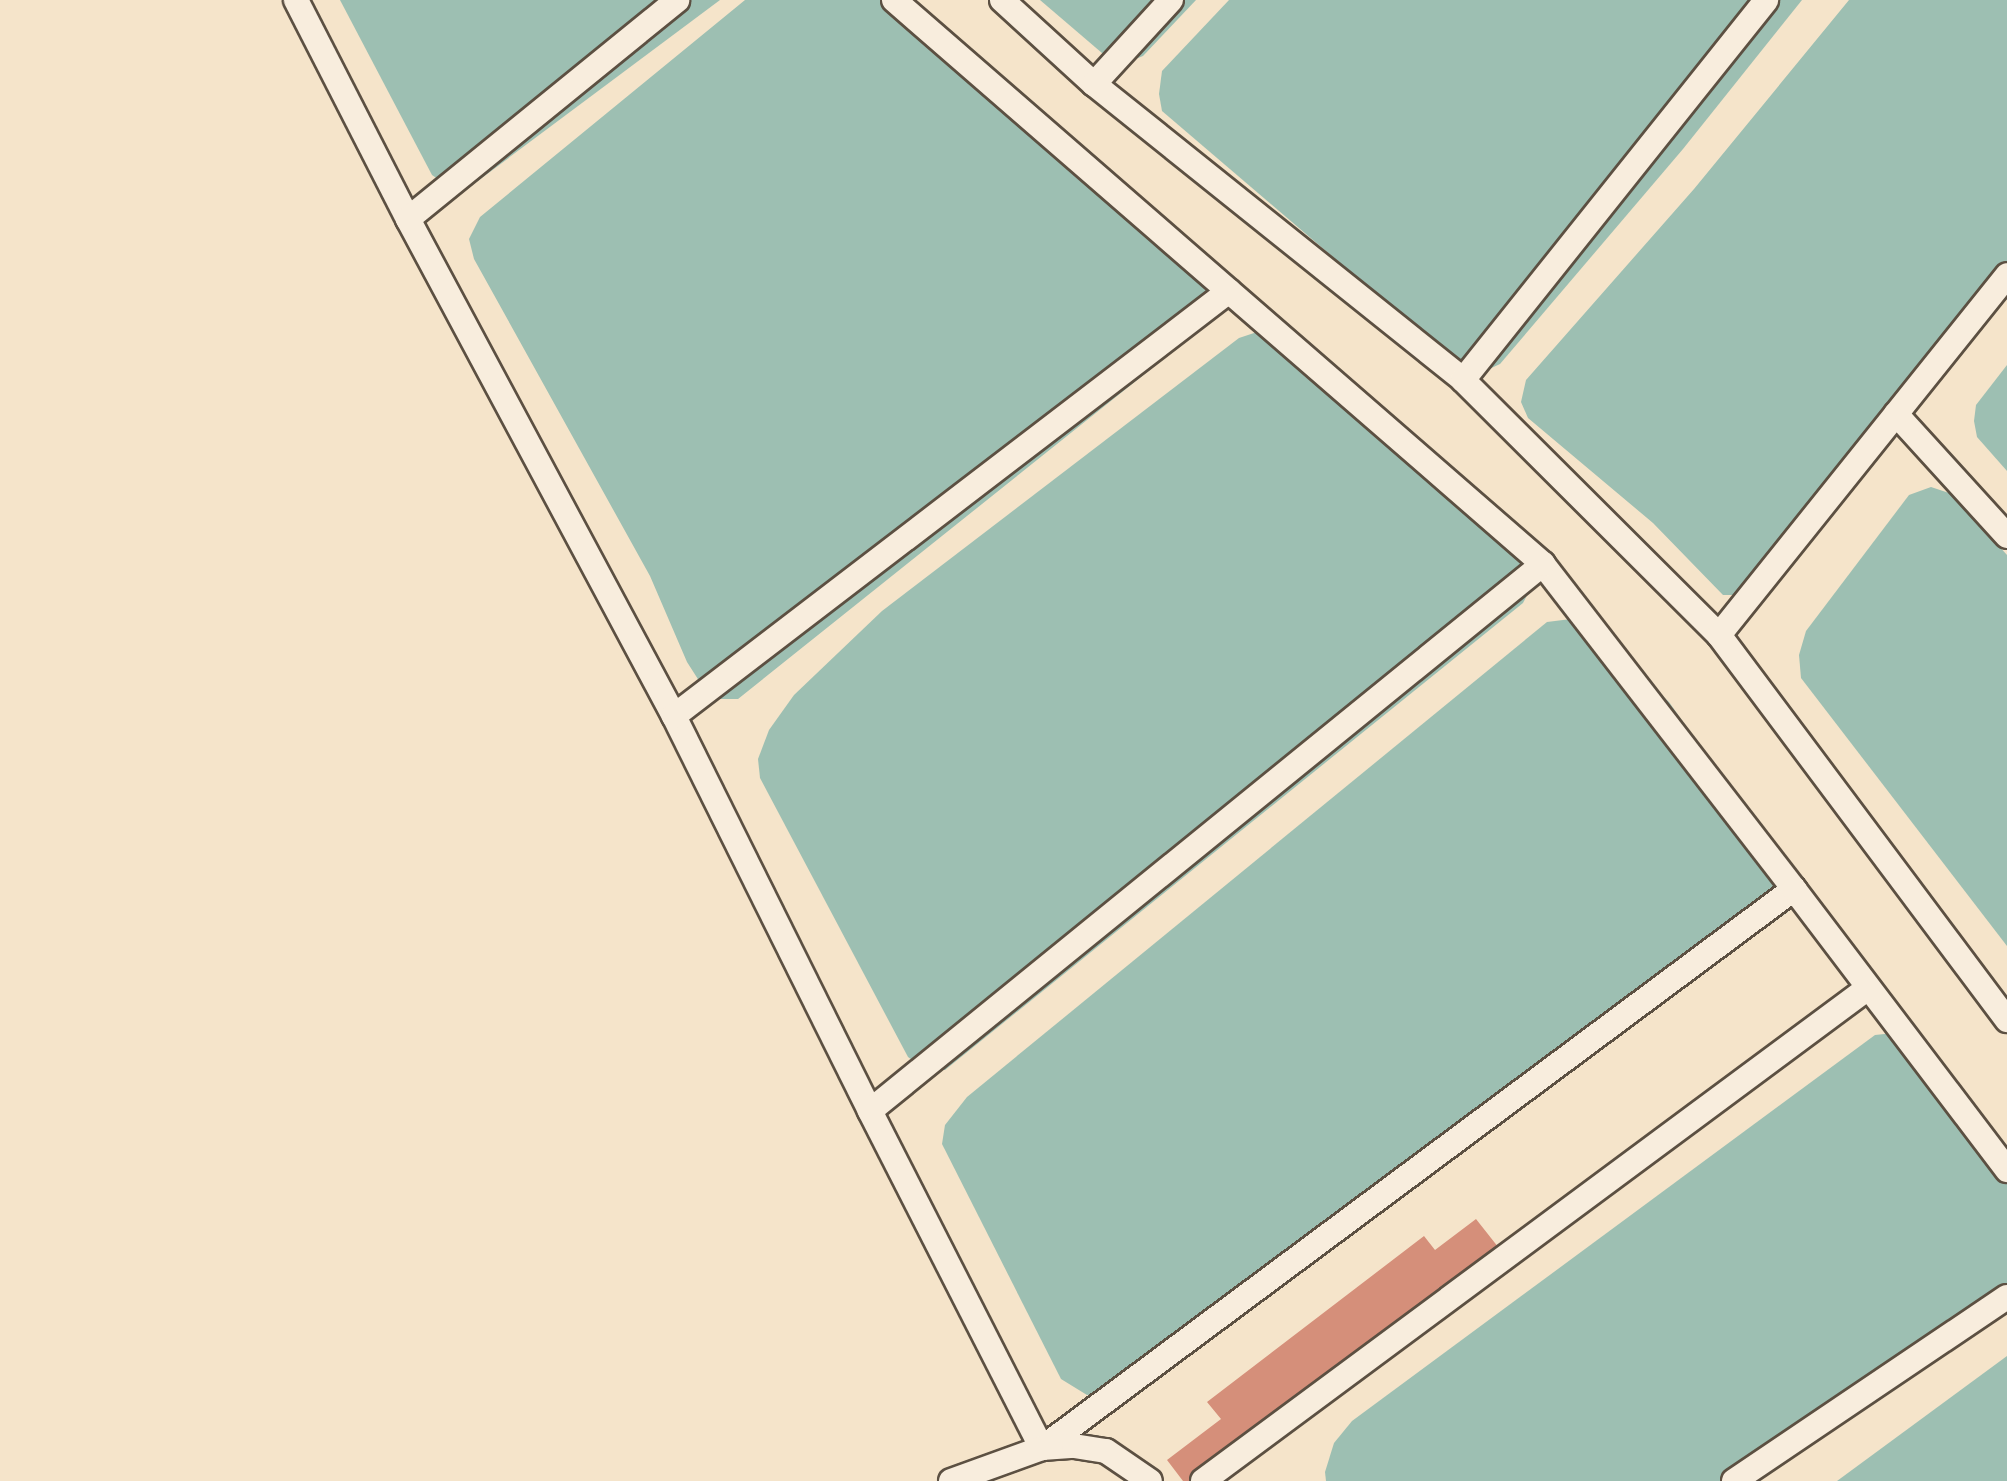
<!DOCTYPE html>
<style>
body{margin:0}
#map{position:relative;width:2007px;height:1481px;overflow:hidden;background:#f5e4ca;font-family:"Sorts Mill Goudy",serif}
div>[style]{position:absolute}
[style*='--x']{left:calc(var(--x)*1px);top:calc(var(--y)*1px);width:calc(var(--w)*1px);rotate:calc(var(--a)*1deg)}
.water>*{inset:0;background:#9dbfb2}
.building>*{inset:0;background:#d58f7a}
.roads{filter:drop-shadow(2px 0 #5c5042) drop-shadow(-2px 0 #5c5042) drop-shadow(0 2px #5c5042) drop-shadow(0 -2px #5c5042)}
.service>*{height:24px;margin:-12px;padding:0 12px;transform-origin:12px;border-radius:12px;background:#f8eddd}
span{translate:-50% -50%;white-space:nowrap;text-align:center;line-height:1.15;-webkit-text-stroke:7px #f8eddd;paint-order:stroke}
</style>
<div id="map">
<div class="water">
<div style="clip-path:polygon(340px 0,720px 0,467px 189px,452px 189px,432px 175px)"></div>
<div style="clip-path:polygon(745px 0,912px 0,1216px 269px,1219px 309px,1206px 325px,738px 699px,720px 699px,703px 687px,687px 662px,650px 576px,474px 259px,469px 239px,480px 217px)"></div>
<div style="clip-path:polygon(1040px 0,1196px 0,1143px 56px,1128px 62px,1109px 59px)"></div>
<div style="clip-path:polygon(1229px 0,1802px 0,1683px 149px,1500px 364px,1485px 371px,1464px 369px,1162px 111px,1159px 94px,1162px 71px)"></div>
<div style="clip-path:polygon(1849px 0,2007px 0,2007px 288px,1738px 595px,1723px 595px,1653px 523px,1528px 418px,1521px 402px,1526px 380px,1694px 189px)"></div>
<div style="clip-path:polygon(1260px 331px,1525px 551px,1532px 586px,1523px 603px,945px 1070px,926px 1070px,908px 1057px,760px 778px,758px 759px,769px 730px,794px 695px,882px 611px,1239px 338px)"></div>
<div style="clip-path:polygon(2007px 365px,2007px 471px,1977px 437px,1974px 421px,1976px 405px)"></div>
<div style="clip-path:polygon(1931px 487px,1952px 494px,2007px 555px,2007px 946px,1801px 678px,1799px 655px,1806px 631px,1909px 495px)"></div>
<div style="clip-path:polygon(1571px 619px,1591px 628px,1669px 702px,1789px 872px,1794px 888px,1788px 912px,1106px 1394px,1087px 1395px,1061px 1379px,942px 1144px,945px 1125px,967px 1097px,1547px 622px)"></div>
<div style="clip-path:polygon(1894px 1033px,2007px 1178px,2007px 1293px,1744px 1481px,1326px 1481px,1325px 1472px,1334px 1443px,1352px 1421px,1875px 1035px)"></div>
<div style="clip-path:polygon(2007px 1356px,2007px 1481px,1837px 1481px)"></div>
</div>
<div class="building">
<div style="clip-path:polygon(1476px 1219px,1506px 1257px,1214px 1481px,1183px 1481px,1167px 1460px,1221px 1419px,1207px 1402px,1424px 1236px,1435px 1250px)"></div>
</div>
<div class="roads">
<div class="service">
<div style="--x:296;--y:0;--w:246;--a:62.9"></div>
<div style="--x:408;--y:219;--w:564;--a:61.84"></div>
<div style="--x:674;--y:716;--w:441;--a:63.6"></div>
<div style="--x:870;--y:1111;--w:378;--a:63"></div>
<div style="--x:1042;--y:1448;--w:937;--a:-36.63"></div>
<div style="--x:1794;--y:889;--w:411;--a:-127.7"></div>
<div style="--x:1543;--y:564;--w:867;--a:140.9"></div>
<div style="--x:894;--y:0;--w:860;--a:40.99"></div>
<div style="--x:1002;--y:0;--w:125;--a:42.4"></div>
<div style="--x:1094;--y:84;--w:114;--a:-47.5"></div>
<div style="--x:1094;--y:84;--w:473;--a:38.7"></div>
<div style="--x:1463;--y:380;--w:486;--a:-51.4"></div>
<div style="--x:408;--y:219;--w:347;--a:-39.1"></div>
<div style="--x:1463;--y:380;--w:361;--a:44.9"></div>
<div style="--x:1719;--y:635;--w:481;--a:53.2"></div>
<div style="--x:1896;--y:414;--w:165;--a:47.7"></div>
<div style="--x:1719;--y:635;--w:461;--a:-51.3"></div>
<div style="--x:674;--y:716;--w:699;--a:-37.44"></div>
<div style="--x:1794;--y:889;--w:353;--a:52.8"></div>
<div style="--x:951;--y:1481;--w:97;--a:-19.9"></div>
<div style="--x:1042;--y:1448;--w:32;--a:-4"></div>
<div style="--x:1074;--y:1446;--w:32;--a:9"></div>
<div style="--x:1106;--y:1451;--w:53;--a:34.3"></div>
<div style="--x:1203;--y:1481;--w:828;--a:-36.55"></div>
<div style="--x:1734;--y:1481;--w:329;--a:-34"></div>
</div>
</div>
</div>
